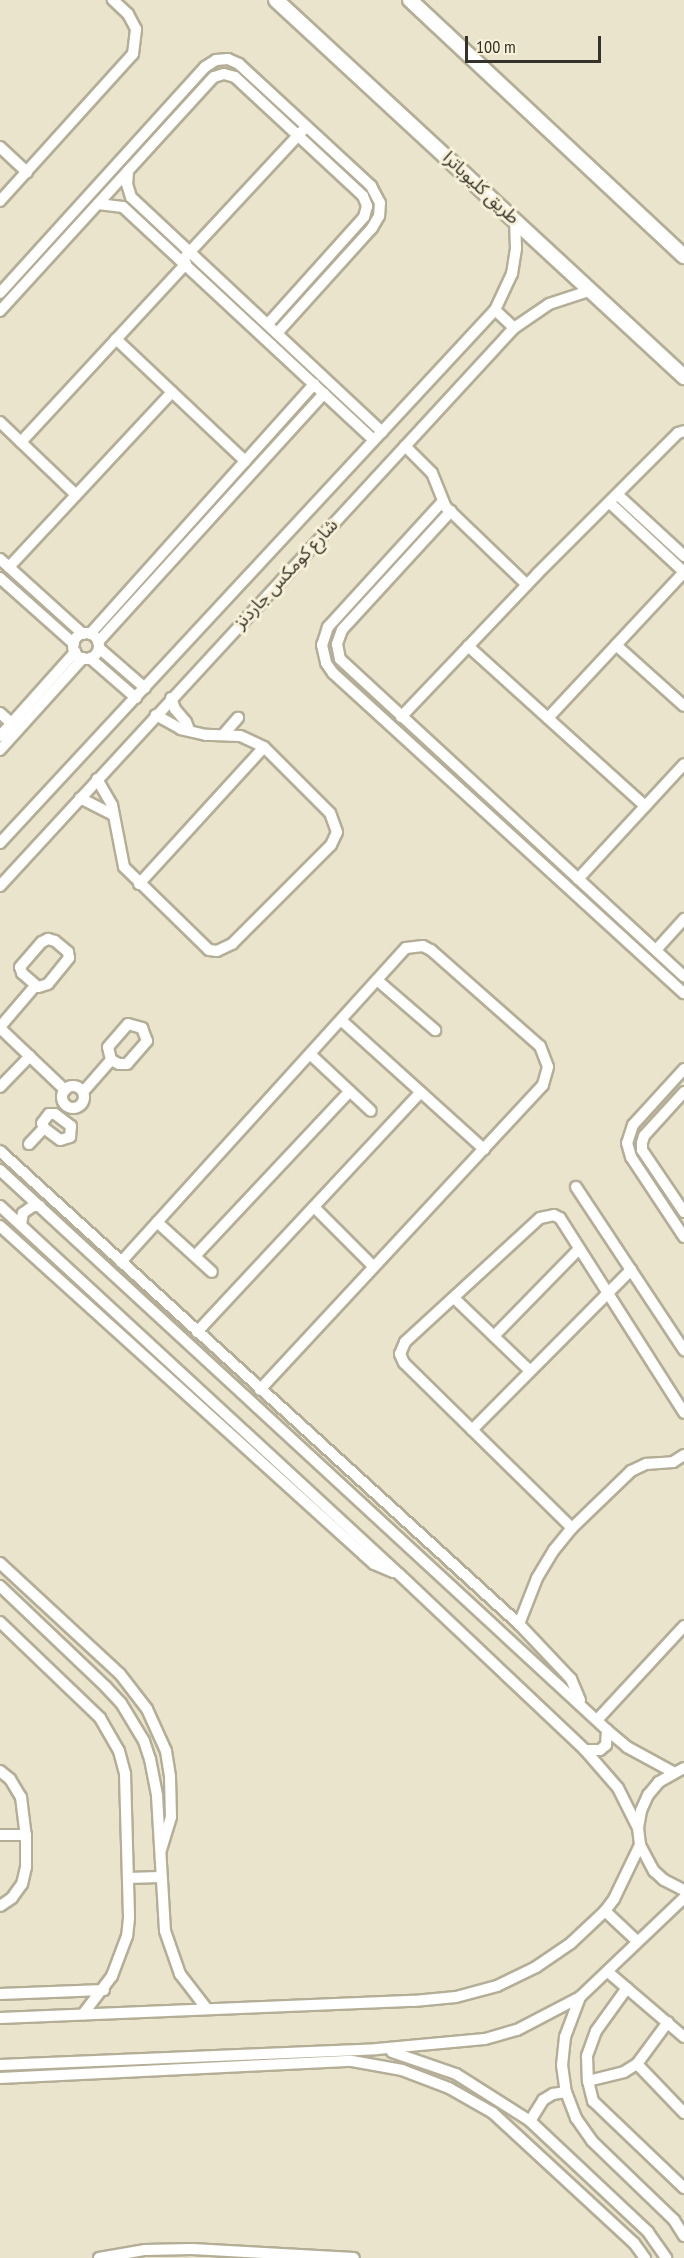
<!DOCTYPE html>
<meta charset="utf-8">
<style>
body{margin:0}
#map{position:relative;width:684px;height:2258px;overflow:hidden;background:#eae4cc;font-family:"PT Sans Narrow","Noto Sans Arabic",sans-serif}
div>[style]{position:absolute}
[style*='--x']{left:calc(var(--x)*1px);top:calc(var(--y)*1px);width:calc(var(--w)*1px);rotate:calc(var(--a)*1deg)}
.roads{filter:drop-shadow(2px 0 #b4ae97) drop-shadow(-2px 0 #b4ae97) drop-shadow(0 2px #b4ae97) drop-shadow(0 -2px #b4ae97)}
.minor>*{height:10px;margin:-5px;padding:0 5px;transform-origin:5px;border-radius:5px;background:#fff}
.minor>.ring{margin:-5px;padding:0;box-sizing:content-box;background:none;border:10px solid #fff;border-radius:50%}
.secondary>*{height:14px;margin:-7px;padding:0 7px;transform-origin:7px;border-radius:7px;background:#fff}
span{translate:-50% -50%;white-space:nowrap;text-align:center;line-height:1.15;-webkit-text-stroke:6px #f8f1d9;paint-order:stroke}
.street-label{font-size:18px;color:#353329}
.scale{position:absolute;left:465px;top:36px;width:136px;height:27px;box-sizing:border-box;border:3px solid #353329;border-top:0;padding-left:8px;font-size:18px;line-height:21px;white-space:nowrap;color:#353329;-webkit-text-stroke:4px #f8f1d9;paint-order:stroke}
</style>
<div id="map">
<div class="roads">
<div class="minor">
<div style="--x:0;--y:147;--w:37;--a:43"></div>
<div style="--x:128;--y:171;--w:13;--a:94"></div>
<div style="--x:127;--y:184;--w:14;--a:73"></div>
<div style="--x:131;--y:197;--w:344;--a:43.1"></div>
<div style="--x:0;--y:201;--w:198;--a:-47.9"></div>
<div style="--x:133;--y:54;--w:25;--a:-83"></div>
<div style="--x:136;--y:29;--w:17;--a:-118"></div>
<div style="--x:128;--y:14;--w:21;--a:-137"></div>
<div style="--x:98;--y:204;--w:25;--a:7"></div>
<div style="--x:123;--y:207;--w:342;--a:42.9"></div>
<div style="--x:186;--y:256;--w:171;--a:-47.1"></div>
<div style="--x:0;--y:293;--w:305;--a:-47.8"></div>
<div style="--x:205;--y:67;--w:13;--a:-32"></div>
<div style="--x:216;--y:60;--w:12;--a:-5"></div>
<div style="--x:228;--y:59;--w:12;--a:24"></div>
<div style="--x:239;--y:64;--w:180;--a:42.7"></div>
<div style="--x:371;--y:186;--w:19;--a:62"></div>
<div style="--x:380;--y:203;--w:13;--a:94"></div>
<div style="--x:379;--y:216;--w:14;--a:120"></div>
<div style="--x:372;--y:228;--w:142;--a:132.1"></div>
<div style="--x:495;--y:310;--w:26;--a:43"></div>
<div style="--x:0;--y:311;--w:317;--a:-47.6"></div>
<div style="--x:214;--y:77;--w:10;--a:-17"></div>
<div style="--x:224;--y:74;--w:11;--a:15"></div>
<div style="--x:235;--y:77;--w:175;--a:42.9"></div>
<div style="--x:363;--y:196;--w:11;--a:68"></div>
<div style="--x:367;--y:206;--w:11;--a:105"></div>
<div style="--x:364;--y:217;--w:144;--a:131.9"></div>
<div style="--x:116;--y:339;--w:178;--a:43.4"></div>
<div style="--x:0;--y:422;--w:105;--a:43.8"></div>
<div style="--x:21;--y:442;--w:243;--a:-47.2"></div>
<div style="--x:405;--y:446;--w:38;--a:45"></div>
<div style="--x:432;--y:473;--w:37;--a:68"></div>
<div style="--x:446;--y:507;--w:112;--a:43.9"></div>
<div style="--x:618;--y:495;--w:90;--a:42.7"></div>
<div style="--x:443;--y:501;--w:171;--a:132.4"></div>
<div style="--x:328;--y:627;--w:19;--a:108"></div>
<div style="--x:322;--y:645;--w:18;--a:77"></div>
<div style="--x:326;--y:663;--w:12;--a:55"></div>
<div style="--x:333;--y:673;--w:475;--a:42.4"></div>
<div style="--x:610;--y:503;--w:101;--a:43"></div>
<div style="--x:451;--y:511;--w:161;--a:132.5"></div>
<div style="--x:342;--y:630;--w:15;--a:110"></div>
<div style="--x:337;--y:644;--w:15;--a:79"></div>
<div style="--x:340;--y:659;--w:468;--a:42.7"></div>
<div style="--x:0;--y:559;--w:112;--a:42.1"></div>
<div style="--x:9;--y:567;--w:239;--a:-47"></div>
<div style="--x:0;--y:578;--w:99;--a:41.7"></div>
<div class="ring" style="left:73px;top:633px;width:16px;height:16px"></div>
<div style="--x:90;--y:634;--w:336;--a:-48.1"></div>
<div style="--x:98;--y:642;--w:336;--a:-47.7"></div>
<div style="--x:616;--y:645;--w:91;--a:41.9"></div>
<div style="--x:468;--y:646;--w:239;--a:42.1"></div>
<div style="--x:99;--y:648;--w:61;--a:41"></div>
<div style="--x:90;--y:658;--w:61;--a:41"></div>
<div style="--x:171;--y:698;--w:12;--a:70"></div>
<div style="--x:175;--y:709;--w:17;--a:50"></div>
<div style="--x:186;--y:722;--w:9;--a:69"></div>
<div style="--x:0;--y:713;--w:15;--a:42"></div>
<div style="--x:401;--y:717;--w:197;--a:-46.4"></div>
<div style="--x:537;--y:574;--w:199;--a:-45"></div>
<div style="--x:678;--y:433;--w:6;--a:-18"></div>
<div style="--x:548;--y:718;--w:200;--a:-47"></div>
<div style="--x:223;--y:735;--w:23;--a:-49"></div>
<div style="--x:0;--y:736;--w:113;--a:-48.2"></div>
<div style="--x:0;--y:750;--w:124;--a:-47.9"></div>
<div style="--x:97;--y:779;--w:30;--a:60"></div>
<div style="--x:112;--y:805;--w:63;--a:79"></div>
<div style="--x:124;--y:867;--w:119;--a:44.3"></div>
<div style="--x:209;--y:950;--w:8;--a:7"></div>
<div style="--x:217;--y:951;--w:17;--a:-25"></div>
<div style="--x:232;--y:944;--w:140;--a:-45"></div>
<div style="--x:331;--y:845;--w:14;--a:-65"></div>
<div style="--x:337;--y:832;--w:20;--a:-110"></div>
<div style="--x:330;--y:813;--w:93;--a:-135"></div>
<div style="--x:264;--y:747;--w:26;--a:-155"></div>
<div style="--x:240;--y:736;--w:34;--a:-178"></div>
<div style="--x:206;--y:735;--w:26;--a:-167"></div>
<div style="--x:181;--y:729;--w:29;--a:-151"></div>
<div style="--x:80;--y:798;--w:37;--a:27"></div>
<div style="--x:0;--y:843;--w:727;--a:-47.12"></div>
<div style="--x:495;--y:310;--w:40;--a:-65"></div>
<div style="--x:512;--y:274;--w:26;--a:-81"></div>
<div style="--x:516;--y:248;--w:29;--a:-92"></div>
<div style="--x:578;--y:879;--w:156;--a:-47.3"></div>
<div style="--x:139;--y:884;--w:185;--a:-47.6"></div>
<div style="--x:0;--y:886;--w:759;--a:-47.35"></div>
<div style="--x:514;--y:328;--w:42;--a:-34.4"></div>
<div style="--x:549;--y:304;--w:45;--a:-18"></div>
<div style="--x:48;--y:939;--w:7;--a:16"></div>
<div style="--x:55;--y:941;--w:17;--a:40"></div>
<div style="--x:68;--y:952;--w:6;--a:81"></div>
<div style="--x:69;--y:958;--w:33;--a:129"></div>
<div style="--x:48;--y:984;--w:10;--a:163"></div>
<div style="--x:38;--y:987;--w:21;--a:-139"></div>
<div style="--x:22;--y:973;--w:6;--a:-108"></div>
<div style="--x:20;--y:967;--w:33;--a:-49"></div>
<div style="--x:42;--y:942;--w:7;--a:-27"></div>
<div style="--x:656;--y:950;--w:42;--a:-47.9"></div>
<div style="--x:377;--y:980;--w:77;--a:40.8"></div>
<div style="--x:341;--y:1020;--w:193;--a:42.1"></div>
<div style="--x:128;--y:1024;--w:15;--a:16"></div>
<div style="--x:142;--y:1028;--w:14;--a:69"></div>
<div style="--x:147;--y:1041;--w:30;--a:131"></div>
<div style="--x:127;--y:1064;--w:8;--a:180"></div>
<div style="--x:119;--y:1064;--w:9;--a:-153"></div>
<div style="--x:111;--y:1060;--w:13;--a:-103"></div>
<div style="--x:108;--y:1047;--w:30;--a:-49"></div>
<div style="--x:0;--y:1027;--w:54;--a:-49.5"></div>
<div style="--x:0;--y:1028;--w:90;--a:43.6"></div>
<div style="--x:310;--y:1054;--w:83;--a:43.1"></div>
<div style="--x:684;--y:1069;--w:76;--a:132.3"></div>
<div style="--x:633;--y:1125;--w:19;--a:108"></div>
<div style="--x:627;--y:1143;--w:15;--a:74"></div>
<div style="--x:631;--y:1157;--w:96;--a:56.5"></div>
<div class="ring" style="left:62px;top:1086px;width:12px;height:12px"></div>
<div style="--x:0;--y:1087;--w:43;--a:-45.9"></div>
<div style="--x:83;--y:1092;--w:43;--a:-48.8"></div>
<div style="--x:684;--y:1092;--w:59;--a:132.3"></div>
<div style="--x:644;--y:1136;--w:7;--a:106"></div>
<div style="--x:642;--y:1143;--w:7;--a:90"></div>
<div style="--x:642;--y:1150;--w:75;--a:55.9"></div>
<div style="--x:49;--y:1114;--w:6;--a:0"></div>
<div style="--x:55;--y:1114;--w:20;--a:37"></div>
<div style="--x:71;--y:1126;--w:11;--a:95"></div>
<div style="--x:70;--y:1137;--w:10;--a:163"></div>
<div style="--x:60;--y:1140;--w:20;--a:-143"></div>
<div style="--x:44;--y:1128;--w:5;--a:-112"></div>
<div style="--x:42;--y:1123;--w:11;--a:-52"></div>
<div style="--x:29;--y:1144;--w:22;--a:-47"></div>
<div style="--x:0;--y:1151;--w:702;--a:42.35"></div>
<div style="--x:519;--y:1624;--w:76;--a:46.6"></div>
<div style="--x:571;--y:1679;--w:23;--a:67"></div>
<div style="--x:0;--y:1170;--w:826;--a:42.69"></div>
<div style="--x:607;--y:1730;--w:26;--a:40"></div>
<div style="--x:627;--y:1747;--w:52;--a:28.5"></div>
<div style="--x:576;--y:1187;--w:196;--a:56.5"></div>
<div style="--x:0;--y:1206;--w:543;--a:42.69"></div>
<div style="--x:399;--y:1574;--w:256;--a:43.4"></div>
<div style="--x:585;--y:1750;--w:50;--a:49"></div>
<div style="--x:618;--y:1788;--w:45;--a:63.4"></div>
<div style="--x:314;--y:1207;--w:83;--a:45"></div>
<div style="--x:157;--y:1222;--w:74;--a:42.3"></div>
<div style="--x:21;--y:1225;--w:12;--a:-81"></div>
<div style="--x:23;--y:1213;--w:12;--a:-35"></div>
<div style="--x:33;--y:1206;--w:7;--a:0"></div>
<div style="--x:0;--y:1226;--w:491;--a:42.1"></div>
<div style="--x:364;--y:1555;--w:13;--a:42"></div>
<div style="--x:374;--y:1564;--w:21;--a:23"></div>
<div style="--x:195;--y:1256;--w:226;--a:-46.8"></div>
<div style="--x:121;--y:1262;--w:424;--a:-47.8"></div>
<div style="--x:406;--y:948;--w:17;--a:-7"></div>
<div style="--x:423;--y:946;--w:9;--a:27"></div>
<div style="--x:431;--y:950;--w:145;--a:41.4"></div>
<div style="--x:540;--y:1046;--w:22;--a:69"></div>
<div style="--x:548;--y:1067;--w:19;--a:106"></div>
<div style="--x:543;--y:1085;--w:416;--a:132.9"></div>
<div style="--x:454;--y:1298;--w:105;--a:43.8"></div>
<div style="--x:197;--y:1332;--w:328;--a:-47"></div>
<div style="--x:494;--y:1336;--w:122;--a:-45.7"></div>
<div style="--x:472;--y:1430;--w:226;--a:-45.2"></div>
<div style="--x:572;--y:1528;--w:235;--a:-135.5"></div>
<div style="--x:404;--y:1363;--w:10;--a:-114"></div>
<div style="--x:400;--y:1354;--w:13;--a:-67"></div>
<div style="--x:405;--y:1342;--w:183;--a:-42.6"></div>
<div style="--x:540;--y:1218;--w:14;--a:-12"></div>
<div style="--x:554;--y:1215;--w:7;--a:27"></div>
<div style="--x:560;--y:1218;--w:231;--a:57.5"></div>
<div style="--x:0;--y:1563;--w:163;--a:42.8"></div>
<div style="--x:120;--y:1674;--w:44;--a:52.4"></div>
<div style="--x:147;--y:1709;--w:46;--a:65.7"></div>
<div style="--x:166;--y:1751;--w:26;--a:81"></div>
<div style="--x:170;--y:1777;--w:40;--a:88.6"></div>
<div style="--x:171;--y:1817;--w:34;--a:107"></div>
<div style="--x:0;--y:1586;--w:146;--a:43.6"></div>
<div style="--x:106;--y:1687;--w:22;--a:47"></div>
<div style="--x:121;--y:1703;--w:44;--a:58.8"></div>
<div style="--x:144;--y:1741;--w:19;--a:72"></div>
<div style="--x:150;--y:1759;--w:38;--a:79"></div>
<div style="--x:157;--y:1796;--w:135;--a:86.6"></div>
<div style="--x:165;--y:1931;--w:46;--a:70.8"></div>
<div style="--x:180;--y:1974;--w:44;--a:52.4"></div>
<div style="--x:0;--y:1622;--w:139;--a:43.8"></div>
<div style="--x:100;--y:1718;--w:38;--a:60"></div>
<div style="--x:119;--y:1751;--w:24;--a:75"></div>
<div style="--x:125;--y:1774;--w:144;--a:88.4"></div>
<div style="--x:129;--y:1918;--w:18;--a:96"></div>
<div style="--x:127;--y:1936;--w:43;--a:110.6"></div>
<div style="--x:112;--y:1976;--w:48;--a:127.3"></div>
<div style="--x:519;--y:1624;--w:49;--a:-68.6"></div>
<div style="--x:537;--y:1578;--w:33;--a:-59"></div>
<div style="--x:554;--y:1550;--w:28;--a:-51"></div>
<div style="--x:572;--y:1528;--w:82;--a:-44"></div>
<div style="--x:631;--y:1471;--w:17;--a:-25"></div>
<div style="--x:646;--y:1464;--w:27;--a:-4"></div>
<div style="--x:673;--y:1462;--w:13;--a:-32"></div>
<div style="--x:597;--y:1720;--w:128;--a:-47.2"></div>
<div style="--x:585;--y:1750;--w:15;--a:0"></div>
<div style="--x:600;--y:1750;--w:8;--a:-40"></div>
<div style="--x:606;--y:1745;--w:15;--a:-86"></div>
<div style="--x:684;--y:1768;--w:29;--a:151"></div>
<div style="--x:659;--y:1782;--w:17;--a:130"></div>
<div style="--x:648;--y:1795;--w:17;--a:114"></div>
<div style="--x:641;--y:1811;--w:17;--a:100"></div>
<div style="--x:638;--y:1828;--w:17;--a:83"></div>
<div style="--x:640;--y:1845;--w:30;--a:62"></div>
<div style="--x:654;--y:1871;--w:13;--a:42"></div>
<div style="--x:664;--y:1880;--w:22;--a:27"></div>
<div style="--x:0;--y:1771;--w:13;--a:39"></div>
<div style="--x:10;--y:1779;--w:21;--a:59"></div>
<div style="--x:21;--y:1797;--w:38;--a:83"></div>
<div style="--x:26;--y:1835;--w:32;--a:90"></div>
<div style="--x:26;--y:1867;--w:17;--a:103"></div>
<div style="--x:22;--y:1884;--w:17;--a:126"></div>
<div style="--x:12;--y:1898;--w:14;--a:146"></div>
<div style="--x:0;--y:1835;--w:26;--a:0"></div>
<div style="--x:128;--y:1878;--w:32;--a:-2"></div>
<div style="--x:605;--y:1911;--w:44;--a:43.2"></div>
<div style="--x:608;--y:1972;--w:100;--a:40.5"></div>
<div style="--x:627;--y:1988;--w:53;--a:125.8"></div>
<div style="--x:596;--y:2031;--w:27;--a:110"></div>
<div style="--x:587;--y:2056;--w:25;--a:88"></div>
<div style="--x:588;--y:2081;--w:21;--a:76"></div>
<div style="--x:593;--y:2101;--w:126;--a:43.7"></div>
<div style="--x:0;--y:1994;--w:104;--a:-2.2"></div>
<div style="--x:580;--y:1997;--w:43;--a:110.6"></div>
<div style="--x:565;--y:2037;--w:28;--a:96"></div>
<div style="--x:562;--y:2065;--w:27;--a:82"></div>
<div style="--x:566;--y:2092;--w:28;--a:69"></div>
<div style="--x:576;--y:2118;--w:28;--a:55"></div>
<div style="--x:592;--y:2141;--w:114;--a:43.9"></div>
<div style="--x:674;--y:2220;--w:19;--a:58"></div>
<div style="--x:0;--y:2018;--w:414;--a:-2.4"></div>
<div style="--x:414;--y:2001;--w:42;--a:-5.4"></div>
<div style="--x:456;--y:1997;--w:42;--a:-15"></div>
<div style="--x:497;--y:1986;--w:43;--a:-26"></div>
<div style="--x:536;--y:1967;--w:42;--a:-34.4"></div>
<div style="--x:571;--y:1943;--w:47;--a:-43.3"></div>
<div style="--x:605;--y:1911;--w:15;--a:-53"></div>
<div style="--x:614;--y:1899;--w:60;--a:-64.3"></div>
<div style="--x:392;--y:2052;--w:68;--a:19"></div>
<div style="--x:456;--y:2074;--w:88;--a:32.4"></div>
<div style="--x:530;--y:2121;--w:162;--a:43.2"></div>
<div style="--x:648;--y:2232;--w:32;--a:55"></div>
<div style="--x:637;--y:2064;--w:68;--a:46.2"></div>
<div style="--x:0;--y:2065;--w:377;--a:-2.4"></div>
<div style="--x:377;--y:2049;--w:108;--a:-5.3"></div>
<div style="--x:485;--y:2039;--w:33;--a:-16"></div>
<div style="--x:517;--y:2030;--w:71;--a:-27.6"></div>
<div style="--x:580;--y:1997;--w:144;--a:-43.6"></div>
<div style="--x:0;--y:2078;--w:352;--a:-2.8"></div>
<div style="--x:352;--y:2061;--w:51;--a:10.2"></div>
<div style="--x:402;--y:2070;--w:50;--a:21"></div>
<div style="--x:449;--y:2088;--w:51;--a:29.6"></div>
<div style="--x:493;--y:2113;--w:192;--a:42.7"></div>
<div style="--x:634;--y:2243;--w:19;--a:54"></div>
<div style="--x:588;--y:2081;--w:37;--a:-14"></div>
<div style="--x:624;--y:2072;--w:15;--a:-32"></div>
<div style="--x:637;--y:2064;--w:52;--a:-53.6"></div>
<div style="--x:530;--y:2121;--w:25;--a:-58"></div>
<div style="--x:543;--y:2100;--w:12;--a:-31"></div>
<div style="--x:553;--y:2094;--w:13;--a:-9"></div>
<div style="--x:99;--y:2258;--w:47;--a:-9.9"></div>
<div style="--x:145;--y:2250;--w:47;--a:-1.2"></div>
<div style="--x:192;--y:2249;--w:162;--a:3.2"></div>
</div>
<div class="secondary">
<div style="--x:276;--y:0;--w:556;--a:42.74"></div>
<div style="--x:410;--y:0;--w:375;--a:43.1"></div>
</div>
</div>
<div class="street-label">
<span style="left:481px;top:188px;rotate:43deg">طريق كليوباترا</span>
<span style="left:286px;top:574px;rotate:-47deg">شارع كومكس جاردنز</span>
</div>
<div class="scale">100 m</div>
</div>
